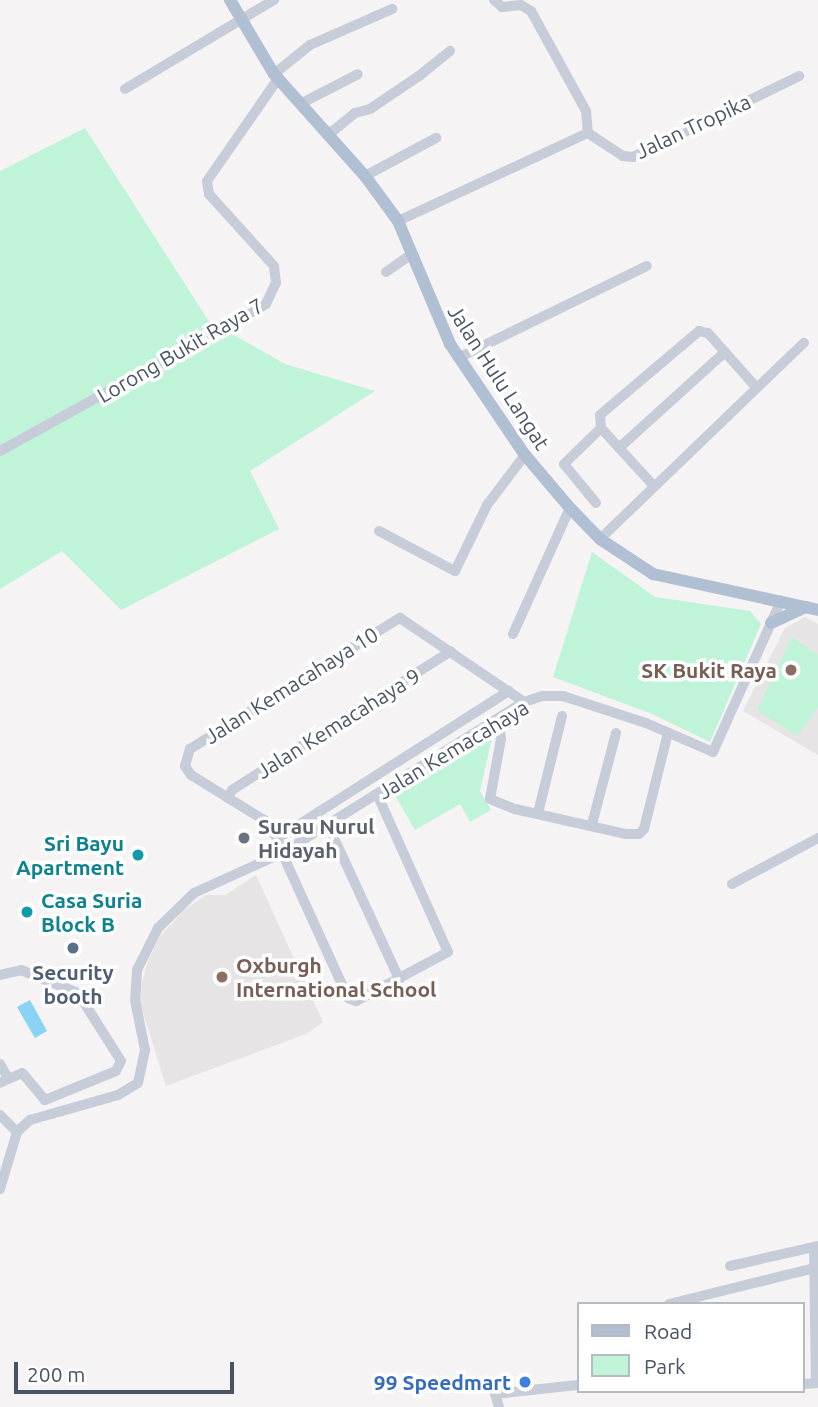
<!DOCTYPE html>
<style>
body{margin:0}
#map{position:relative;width:818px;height:1407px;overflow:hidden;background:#f5f3f3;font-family:Ubuntu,sans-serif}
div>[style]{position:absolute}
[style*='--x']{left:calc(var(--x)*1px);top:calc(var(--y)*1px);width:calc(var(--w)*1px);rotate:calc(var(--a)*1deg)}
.education>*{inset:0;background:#e6e4e5}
.green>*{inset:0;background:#bff4d9}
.water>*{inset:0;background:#89d3f5}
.minor>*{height:10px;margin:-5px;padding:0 5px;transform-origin:5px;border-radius:5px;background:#c6cdd8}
.major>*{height:12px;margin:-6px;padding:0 6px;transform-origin:6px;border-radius:6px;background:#b1bfd3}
.dots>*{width:19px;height:19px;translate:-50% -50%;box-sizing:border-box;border:4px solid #fff;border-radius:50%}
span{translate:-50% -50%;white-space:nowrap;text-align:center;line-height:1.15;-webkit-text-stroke:7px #fff;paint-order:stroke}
.street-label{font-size:21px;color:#485363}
.education-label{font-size:21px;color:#785e54;font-weight:700}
.right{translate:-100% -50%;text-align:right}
.left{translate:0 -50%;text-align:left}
.worship-label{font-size:21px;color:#5b616d;font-weight:700}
.culture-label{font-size:21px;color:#0d838f;font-weight:700}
.service-label{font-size:21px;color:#4e5e75;font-weight:700}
.shop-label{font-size:21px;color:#366cbe;font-weight:700}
.legend{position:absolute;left:577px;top:1302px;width:228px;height:91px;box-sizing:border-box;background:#fff;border:2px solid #b6bac1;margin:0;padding:9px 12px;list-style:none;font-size:21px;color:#485363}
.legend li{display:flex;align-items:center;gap:14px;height:35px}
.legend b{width:35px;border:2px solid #b6bac1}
.scale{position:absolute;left:14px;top:1362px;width:220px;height:32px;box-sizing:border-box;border:4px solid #485363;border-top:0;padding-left:9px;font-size:21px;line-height:24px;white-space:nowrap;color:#485363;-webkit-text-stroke:5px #fff;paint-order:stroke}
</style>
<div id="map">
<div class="education">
<div style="clip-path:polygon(805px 617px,818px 624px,818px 755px,743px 711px,785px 628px)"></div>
<div style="clip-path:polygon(256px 875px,323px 1022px,306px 1034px,166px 1086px,138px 997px,147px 964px,160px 936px,183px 911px,206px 895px,225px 895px)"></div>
</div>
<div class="green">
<div style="clip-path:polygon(85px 128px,208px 320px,285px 364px,375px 391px,250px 471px,279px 529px,121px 610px,62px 551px,0 589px,0 171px)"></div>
<div style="clip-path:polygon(592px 552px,655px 597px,750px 611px,761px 624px,710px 742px,652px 714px,553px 677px)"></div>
<div style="clip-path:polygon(792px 637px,818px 655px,818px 707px,797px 736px,757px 710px)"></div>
<div style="clip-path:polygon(493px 733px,480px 791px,491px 810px,470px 822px,460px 804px,415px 830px,393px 792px)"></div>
</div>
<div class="water">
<div style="clip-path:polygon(30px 1000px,47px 1031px,35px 1038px,17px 1007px)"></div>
</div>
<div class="minor">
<div style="--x:494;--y:0;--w:11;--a:41"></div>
<div style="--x:502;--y:7;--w:19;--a:-6"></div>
<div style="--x:521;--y:5;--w:12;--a:31"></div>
<div style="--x:531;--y:11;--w:114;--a:61.2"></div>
<div style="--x:586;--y:111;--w:22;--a:85"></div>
<div style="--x:274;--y:74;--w:46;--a:-38.9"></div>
<div style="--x:310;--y:45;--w:90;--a:-23.7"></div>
<div style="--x:125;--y:89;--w:174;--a:-30.9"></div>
<div style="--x:300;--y:104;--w:65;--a:-27.3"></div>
<div style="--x:588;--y:133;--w:42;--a:33.3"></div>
<div style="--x:623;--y:156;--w:10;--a:6"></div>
<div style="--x:633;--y:157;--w:185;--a:-26"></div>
<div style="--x:328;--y:135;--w:35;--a:-39"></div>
<div style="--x:355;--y:113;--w:16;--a:-15"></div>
<div style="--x:370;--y:109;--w:59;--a:-34"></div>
<div style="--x:419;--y:76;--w:40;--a:-39"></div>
<div style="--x:365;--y:176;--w:81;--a:-28.2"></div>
<div style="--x:398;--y:221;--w:209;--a:-24.9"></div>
<div style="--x:386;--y:272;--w:29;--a:-35"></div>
<div style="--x:458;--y:358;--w:210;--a:-26"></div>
<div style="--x:619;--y:448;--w:143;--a:-42.2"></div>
<div style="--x:0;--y:451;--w:304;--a:-28.9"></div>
<div style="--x:266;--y:304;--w:23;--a:-65"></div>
<div style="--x:276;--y:283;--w:17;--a:-97"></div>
<div style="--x:274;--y:266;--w:97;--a:-132.1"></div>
<div style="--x:209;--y:194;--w:13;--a:-99"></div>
<div style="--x:207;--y:181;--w:124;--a:-55.2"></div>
<div style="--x:653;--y:485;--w:77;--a:-132.4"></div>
<div style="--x:601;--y:428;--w:13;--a:-94"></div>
<div style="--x:600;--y:415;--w:130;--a:-40.3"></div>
<div style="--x:699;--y:331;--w:9;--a:13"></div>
<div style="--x:708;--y:333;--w:71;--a:48.4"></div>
<div style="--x:596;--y:503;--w:50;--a:-129.4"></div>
<div style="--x:564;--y:464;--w:52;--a:-44.2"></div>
<div style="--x:379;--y:531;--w:86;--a:27.8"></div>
<div style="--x:455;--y:571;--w:73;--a:-64.1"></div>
<div style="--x:487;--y:505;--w:63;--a:-52.8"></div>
<div style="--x:600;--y:539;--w:283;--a:-43.9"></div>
<div style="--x:513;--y:634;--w:138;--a:-65.7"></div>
<div style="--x:499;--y:718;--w:21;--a:85"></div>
<div style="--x:501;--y:739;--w:61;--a:100.4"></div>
<div style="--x:490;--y:799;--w:27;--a:22"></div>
<div style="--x:515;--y:809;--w:114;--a:12.7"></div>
<div style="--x:626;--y:834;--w:13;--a:0"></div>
<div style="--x:639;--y:834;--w:7;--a:-45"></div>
<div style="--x:644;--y:829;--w:99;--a:-76"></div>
<div style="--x:228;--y:798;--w:9;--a:-63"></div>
<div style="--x:232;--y:790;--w:259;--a:-32.4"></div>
<div style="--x:538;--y:813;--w:100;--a:-76.1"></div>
<div style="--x:592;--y:824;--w:94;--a:-75.2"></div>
<div style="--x:328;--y:825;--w:170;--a:65.2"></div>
<div style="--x:278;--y:838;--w:274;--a:-32.5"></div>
<div style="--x:286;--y:851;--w:38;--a:-125"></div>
<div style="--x:264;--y:820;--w:86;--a:-148.3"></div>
<div style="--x:191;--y:775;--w:11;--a:-124"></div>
<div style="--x:185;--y:766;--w:18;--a:-74"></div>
<div style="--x:190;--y:749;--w:248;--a:-32"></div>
<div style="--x:400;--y:618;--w:150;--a:34.1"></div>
<div style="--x:282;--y:853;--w:159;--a:65.5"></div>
<div style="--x:348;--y:998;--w:9;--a:21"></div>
<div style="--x:356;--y:1001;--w:104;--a:-28"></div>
<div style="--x:448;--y:952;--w:173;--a:-114.2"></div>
<div style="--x:732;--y:884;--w:98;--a:-28.1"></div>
<div style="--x:0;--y:975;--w:22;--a:-13"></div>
<div style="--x:21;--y:970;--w:61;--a:22"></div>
<div style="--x:78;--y:993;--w:80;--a:57.7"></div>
<div style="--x:121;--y:1061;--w:11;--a:117"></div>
<div style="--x:116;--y:1071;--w:77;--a:157.8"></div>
<div style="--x:45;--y:1100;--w:35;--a:-130"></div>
<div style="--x:22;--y:1073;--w:24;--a:156"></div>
<div style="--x:0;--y:1064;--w:16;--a:60"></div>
<div style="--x:0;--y:1115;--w:24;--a:45"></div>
<div style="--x:0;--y:1189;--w:59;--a:-73.4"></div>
<div style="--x:17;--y:1132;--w:18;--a:-43"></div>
<div style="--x:30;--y:1120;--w:91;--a:-15.9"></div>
<div style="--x:118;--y:1095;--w:23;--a:-31"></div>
<div style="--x:138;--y:1083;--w:34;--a:-78"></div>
<div style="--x:145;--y:1050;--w:51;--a:-101.3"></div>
<div style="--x:135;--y:1000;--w:30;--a:-86"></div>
<div style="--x:137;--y:970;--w:47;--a:-63.4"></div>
<div style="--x:158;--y:928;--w:50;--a:-44.2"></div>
<div style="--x:194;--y:893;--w:97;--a:-24.4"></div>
<div style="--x:282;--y:853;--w:285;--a:-32"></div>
<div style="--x:524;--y:702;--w:20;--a:-18"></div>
<div style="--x:543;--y:696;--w:20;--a:0"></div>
<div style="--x:563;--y:696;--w:87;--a:18"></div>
<div style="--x:646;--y:723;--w:73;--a:23.4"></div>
<div style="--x:713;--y:752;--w:166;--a:-65.8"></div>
<div style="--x:814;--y:1247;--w:136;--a:89.2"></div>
<div style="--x:730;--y:1266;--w:90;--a:-12.8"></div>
<div style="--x:669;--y:1304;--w:154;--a:-13.9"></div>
<div style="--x:802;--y:1384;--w:16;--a:-4"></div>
<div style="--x:499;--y:1407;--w:14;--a:-107"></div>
<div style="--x:495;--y:1394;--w:83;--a:-6.2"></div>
</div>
<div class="major">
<div style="--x:230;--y:0;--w:86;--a:59.3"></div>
<div style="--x:274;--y:74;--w:137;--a:48.3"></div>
<div style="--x:365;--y:176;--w:56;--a:53.7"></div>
<div style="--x:398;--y:221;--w:134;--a:67.1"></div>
<div style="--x:450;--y:344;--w:134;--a:56"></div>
<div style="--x:525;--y:455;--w:70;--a:49.7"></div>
<div style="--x:570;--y:508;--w:43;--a:45.9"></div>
<div style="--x:600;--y:539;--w:64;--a:33.4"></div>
<div style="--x:653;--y:574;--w:169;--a:12.3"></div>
<div style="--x:771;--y:623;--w:38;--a:-25"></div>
</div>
<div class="dots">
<div style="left:791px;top:670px;background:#8d6e63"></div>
<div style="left:244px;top:838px;background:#6b7280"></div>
<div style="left:138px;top:855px;background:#0f9aa8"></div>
<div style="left:27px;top:912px;background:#0f9aa8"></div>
<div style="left:73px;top:948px;background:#5c6f8a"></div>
<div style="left:222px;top:977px;background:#8d6e63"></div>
<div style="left:525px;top:1382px;background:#3f7fe0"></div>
</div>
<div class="street-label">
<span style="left:693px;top:126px;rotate:-25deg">Jalan Tropika</span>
<span style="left:180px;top:350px;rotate:-30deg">Lorong Bukit Raya 7</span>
<span style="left:499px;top:377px;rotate:57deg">Jalan Hulu Langat</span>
<span style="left:291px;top:685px;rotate:-32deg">Jalan Kemacahaya 10</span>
<span style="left:338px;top:723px;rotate:-32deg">Jalan Kemacahaya 9</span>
<span style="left:453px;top:749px;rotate:-31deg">Jalan Kemacahaya</span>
</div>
<div class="education-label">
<span class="right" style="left:777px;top:670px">SK Bukit Raya</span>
<span class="left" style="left:236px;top:977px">Oxburgh<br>International School</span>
</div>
<div class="worship-label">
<span class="left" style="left:258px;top:838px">Surau Nurul<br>Hidayah</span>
</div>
<div class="culture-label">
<span class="right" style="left:124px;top:855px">Sri Bayu<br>Apartment</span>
<span class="left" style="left:41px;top:912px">Casa Suria<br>Block B</span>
</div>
<div class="service-label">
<span style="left:73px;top:984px">Security<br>booth</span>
</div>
<div class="shop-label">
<span class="right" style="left:511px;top:1382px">99 Speedmart</span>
</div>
<ul class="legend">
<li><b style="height:9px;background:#b1bfd3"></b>Road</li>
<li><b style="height:19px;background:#bff4d9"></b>Park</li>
</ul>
<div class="scale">200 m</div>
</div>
